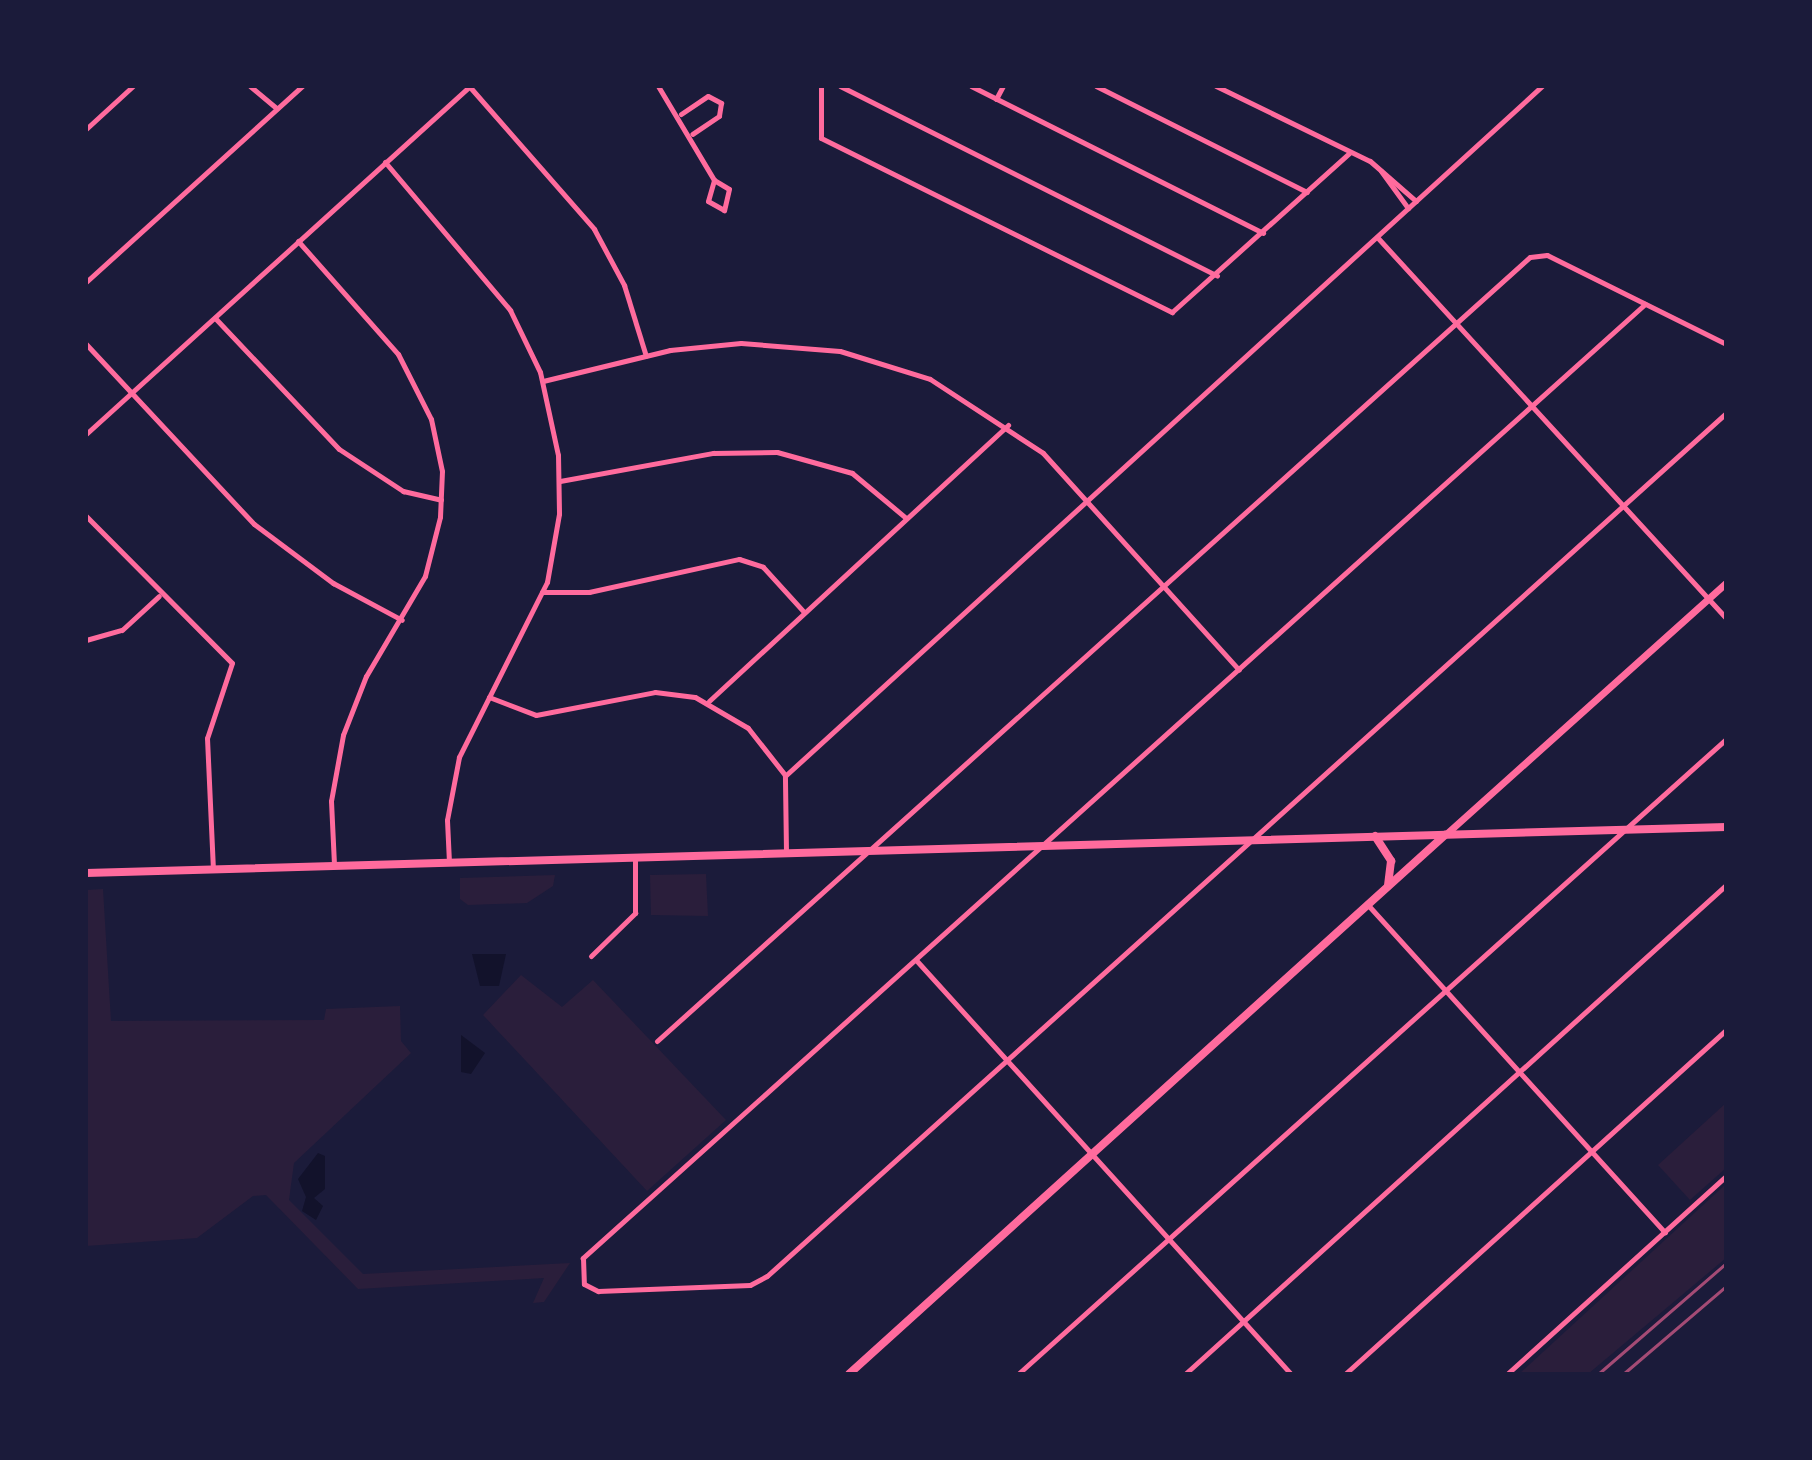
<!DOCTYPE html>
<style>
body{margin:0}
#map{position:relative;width:1812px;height:1460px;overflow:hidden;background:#1b1b3a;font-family:"DejaVu Sans",sans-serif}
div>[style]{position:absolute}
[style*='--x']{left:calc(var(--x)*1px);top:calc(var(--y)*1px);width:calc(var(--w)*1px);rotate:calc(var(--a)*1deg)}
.green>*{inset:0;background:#2a1e3b}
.water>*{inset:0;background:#12122b}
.minor>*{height:5px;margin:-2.5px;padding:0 2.5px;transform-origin:2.5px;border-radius:2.5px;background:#ff6b9d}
.tertiary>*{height:7px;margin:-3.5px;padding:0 3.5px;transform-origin:3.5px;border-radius:3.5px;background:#ff6b9d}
.secondary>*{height:8px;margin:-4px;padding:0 4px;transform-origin:4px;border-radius:4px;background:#ff6b9d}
.rail>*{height:3px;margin:-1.5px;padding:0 1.5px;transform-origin:1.5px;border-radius:1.5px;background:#a44b75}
span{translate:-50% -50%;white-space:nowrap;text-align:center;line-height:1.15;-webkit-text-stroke:6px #1b1b3a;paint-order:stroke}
.frame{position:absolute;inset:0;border:88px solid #1b1b3a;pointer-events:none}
</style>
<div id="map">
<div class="green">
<div style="clip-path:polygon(706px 874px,708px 916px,651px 915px,650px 875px)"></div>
<div style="clip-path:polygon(555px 875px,553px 886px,527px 903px,468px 905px,460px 899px,460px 878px)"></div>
<div style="clip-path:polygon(103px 889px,111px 1021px,324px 1020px,326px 1009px,400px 1006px,401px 1041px,411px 1053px,294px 1163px,289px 1200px,363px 1274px,570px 1263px,544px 1302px,533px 1303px,544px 1278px,358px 1289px,266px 1195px,253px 1196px,197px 1238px,86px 1246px,86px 890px)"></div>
<div style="clip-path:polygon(521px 975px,562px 1007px,593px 980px,726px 1120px,647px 1191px,483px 1015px)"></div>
<div style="clip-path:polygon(1726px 1103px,1726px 1168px,1690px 1200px,1658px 1165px)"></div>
<div style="clip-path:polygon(1726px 1184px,1726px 1258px,1588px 1374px,1519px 1374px)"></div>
</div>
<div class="water">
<div style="clip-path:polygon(472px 954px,506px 954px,499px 986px,480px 986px)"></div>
<div style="clip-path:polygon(461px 1035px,485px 1053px,471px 1074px,461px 1072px)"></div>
<div style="clip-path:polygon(318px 1153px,325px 1156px,325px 1189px,314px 1198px,323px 1206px,316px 1220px,302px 1211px,306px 1197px,298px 1179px)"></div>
</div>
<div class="minor">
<div style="--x:250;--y:86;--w:35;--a:40"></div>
<div style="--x:469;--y:86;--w:190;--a:48.8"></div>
<div style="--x:594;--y:229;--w:64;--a:61.8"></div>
<div style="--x:624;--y:285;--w:74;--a:72.8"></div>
<div style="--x:658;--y:86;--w:109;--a:59.2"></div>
<div style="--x:714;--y:180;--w:17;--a:31"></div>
<div style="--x:729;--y:189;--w:22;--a:103"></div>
<div style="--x:724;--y:210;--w:18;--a:-151"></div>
<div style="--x:708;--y:201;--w:22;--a:-74"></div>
<div style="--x:821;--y:86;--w:52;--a:90"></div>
<div style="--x:821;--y:138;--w:392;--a:26.4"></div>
<div style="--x:1172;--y:312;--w:238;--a:-41.9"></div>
<div style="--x:840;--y:86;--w:422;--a:26.7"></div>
<div style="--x:971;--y:86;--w:327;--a:26.7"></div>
<div style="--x:1096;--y:86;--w:236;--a:26.7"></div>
<div style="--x:1216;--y:86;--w:171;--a:26"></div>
<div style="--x:1370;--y:161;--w:61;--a:41"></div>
<div style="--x:996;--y:99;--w:15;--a:-62"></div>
<div style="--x:681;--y:114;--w:32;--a:-34"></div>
<div style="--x:708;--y:96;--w:15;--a:28"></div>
<div style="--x:721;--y:103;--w:13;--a:99"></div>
<div style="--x:719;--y:116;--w:32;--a:146"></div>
<div style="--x:86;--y:129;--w:64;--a:-42.5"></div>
<div style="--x:385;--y:162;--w:194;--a:49.8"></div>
<div style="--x:510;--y:310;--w:69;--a:64.2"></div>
<div style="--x:540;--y:372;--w:85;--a:77.8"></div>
<div style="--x:558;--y:455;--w:59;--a:89"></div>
<div style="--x:559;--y:514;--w:69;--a:100"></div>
<div style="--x:547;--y:582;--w:196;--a:116.7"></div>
<div style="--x:459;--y:757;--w:64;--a:100.8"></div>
<div style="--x:447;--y:820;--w:42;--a:87.3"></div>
<div style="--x:1381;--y:171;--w:46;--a:53.9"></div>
<div style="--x:1377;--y:237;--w:517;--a:47.51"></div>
<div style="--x:298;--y:241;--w:151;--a:48.5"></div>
<div style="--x:398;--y:354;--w:73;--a:63.1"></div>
<div style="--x:431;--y:419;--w:53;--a:78.1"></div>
<div style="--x:442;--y:471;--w:46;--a:92.5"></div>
<div style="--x:440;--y:517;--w:61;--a:104.3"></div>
<div style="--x:425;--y:576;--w:116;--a:120.5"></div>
<div style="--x:366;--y:676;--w:63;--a:111.3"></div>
<div style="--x:343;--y:735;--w:67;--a:100.3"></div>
<div style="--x:331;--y:801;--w:64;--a:87.3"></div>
<div style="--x:86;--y:282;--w:292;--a:-42.2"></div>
<div style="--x:1645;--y:304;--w:1428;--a:138.07"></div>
<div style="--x:583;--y:1258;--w:26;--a:88"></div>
<div style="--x:584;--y:1284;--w:16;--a:27"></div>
<div style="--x:598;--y:1291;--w:152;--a:-2.3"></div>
<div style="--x:750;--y:1285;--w:19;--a:-28"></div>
<div style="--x:767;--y:1276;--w:1290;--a:-41.98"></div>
<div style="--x:215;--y:318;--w:180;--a:46.6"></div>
<div style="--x:339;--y:449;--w:77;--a:33.3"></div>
<div style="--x:403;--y:491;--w:39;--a:13"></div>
<div style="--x:86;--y:344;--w:246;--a:47"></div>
<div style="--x:254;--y:524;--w:99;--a:36.8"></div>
<div style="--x:333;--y:583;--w:78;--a:28.2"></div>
<div style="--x:543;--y:381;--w:131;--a:-13.7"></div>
<div style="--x:670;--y:350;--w:71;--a:-5.6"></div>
<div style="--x:741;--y:343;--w:99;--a:4.6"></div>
<div style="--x:840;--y:351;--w:94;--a:17.3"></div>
<div style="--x:930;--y:379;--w:135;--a:33.2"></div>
<div style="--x:1043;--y:453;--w:292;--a:47.9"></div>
<div style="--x:86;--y:434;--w:518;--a:-42.18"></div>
<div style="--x:560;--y:481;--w:156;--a:-10.4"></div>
<div style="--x:713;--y:453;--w:64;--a:-0.9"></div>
<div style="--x:777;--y:452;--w:78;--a:15.6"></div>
<div style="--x:852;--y:473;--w:70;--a:39.8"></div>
<div style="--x:86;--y:516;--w:207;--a:45.2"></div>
<div style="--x:232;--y:663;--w:79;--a:108.4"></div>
<div style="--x:207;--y:738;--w:130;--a:87.4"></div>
<div style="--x:542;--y:592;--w:47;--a:0"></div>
<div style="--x:589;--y:592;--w:154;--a:-12.4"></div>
<div style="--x:739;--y:559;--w:25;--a:18"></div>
<div style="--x:763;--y:567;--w:61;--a:47.7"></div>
<div style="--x:86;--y:640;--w:37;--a:-16"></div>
<div style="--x:122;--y:630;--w:50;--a:-42.6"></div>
<div style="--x:489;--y:697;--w:50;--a:21"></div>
<div style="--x:536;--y:715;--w:121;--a:-10.9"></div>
<div style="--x:655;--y:692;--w:40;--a:7.1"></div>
<div style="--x:695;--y:697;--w:61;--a:30.3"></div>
<div style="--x:748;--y:728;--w:60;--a:51.8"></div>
<div style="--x:709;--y:701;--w:407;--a:-42.7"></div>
<div style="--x:786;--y:852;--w:76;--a:-90.8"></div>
<div style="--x:785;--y:776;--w:1024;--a:-42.35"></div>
<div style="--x:1368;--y:905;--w:442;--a:47.8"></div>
<div style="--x:591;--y:956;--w:62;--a:-44.3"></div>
<div style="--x:635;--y:913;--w:55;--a:-90"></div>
<div style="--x:916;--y:960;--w:559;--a:47.83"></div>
<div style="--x:657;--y:1041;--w:1173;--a:-41.93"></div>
<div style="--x:1530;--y:257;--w:17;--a:-7"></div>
<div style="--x:1547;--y:255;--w:200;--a:26.4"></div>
<div style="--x:1018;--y:1374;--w:951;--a:-41.89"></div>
<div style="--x:1185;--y:1374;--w:729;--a:-42.11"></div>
<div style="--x:1345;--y:1374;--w:513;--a:-42.08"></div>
<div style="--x:1507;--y:1374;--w:295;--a:-42.1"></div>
</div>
<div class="tertiary">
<div style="--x:1446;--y:834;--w:376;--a:-41.9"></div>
</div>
<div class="secondary">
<div style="--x:1375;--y:836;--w:30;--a:57"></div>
<div style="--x:1391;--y:861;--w:25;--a:97"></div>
<div style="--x:86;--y:873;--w:1641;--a:-1.61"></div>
<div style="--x:849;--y:1374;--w:804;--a:-42.13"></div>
</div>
<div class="rail">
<div style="--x:1598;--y:1374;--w:169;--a:-40.9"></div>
<div style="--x:1623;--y:1374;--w:135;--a:-40.5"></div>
</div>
<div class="frame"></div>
</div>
